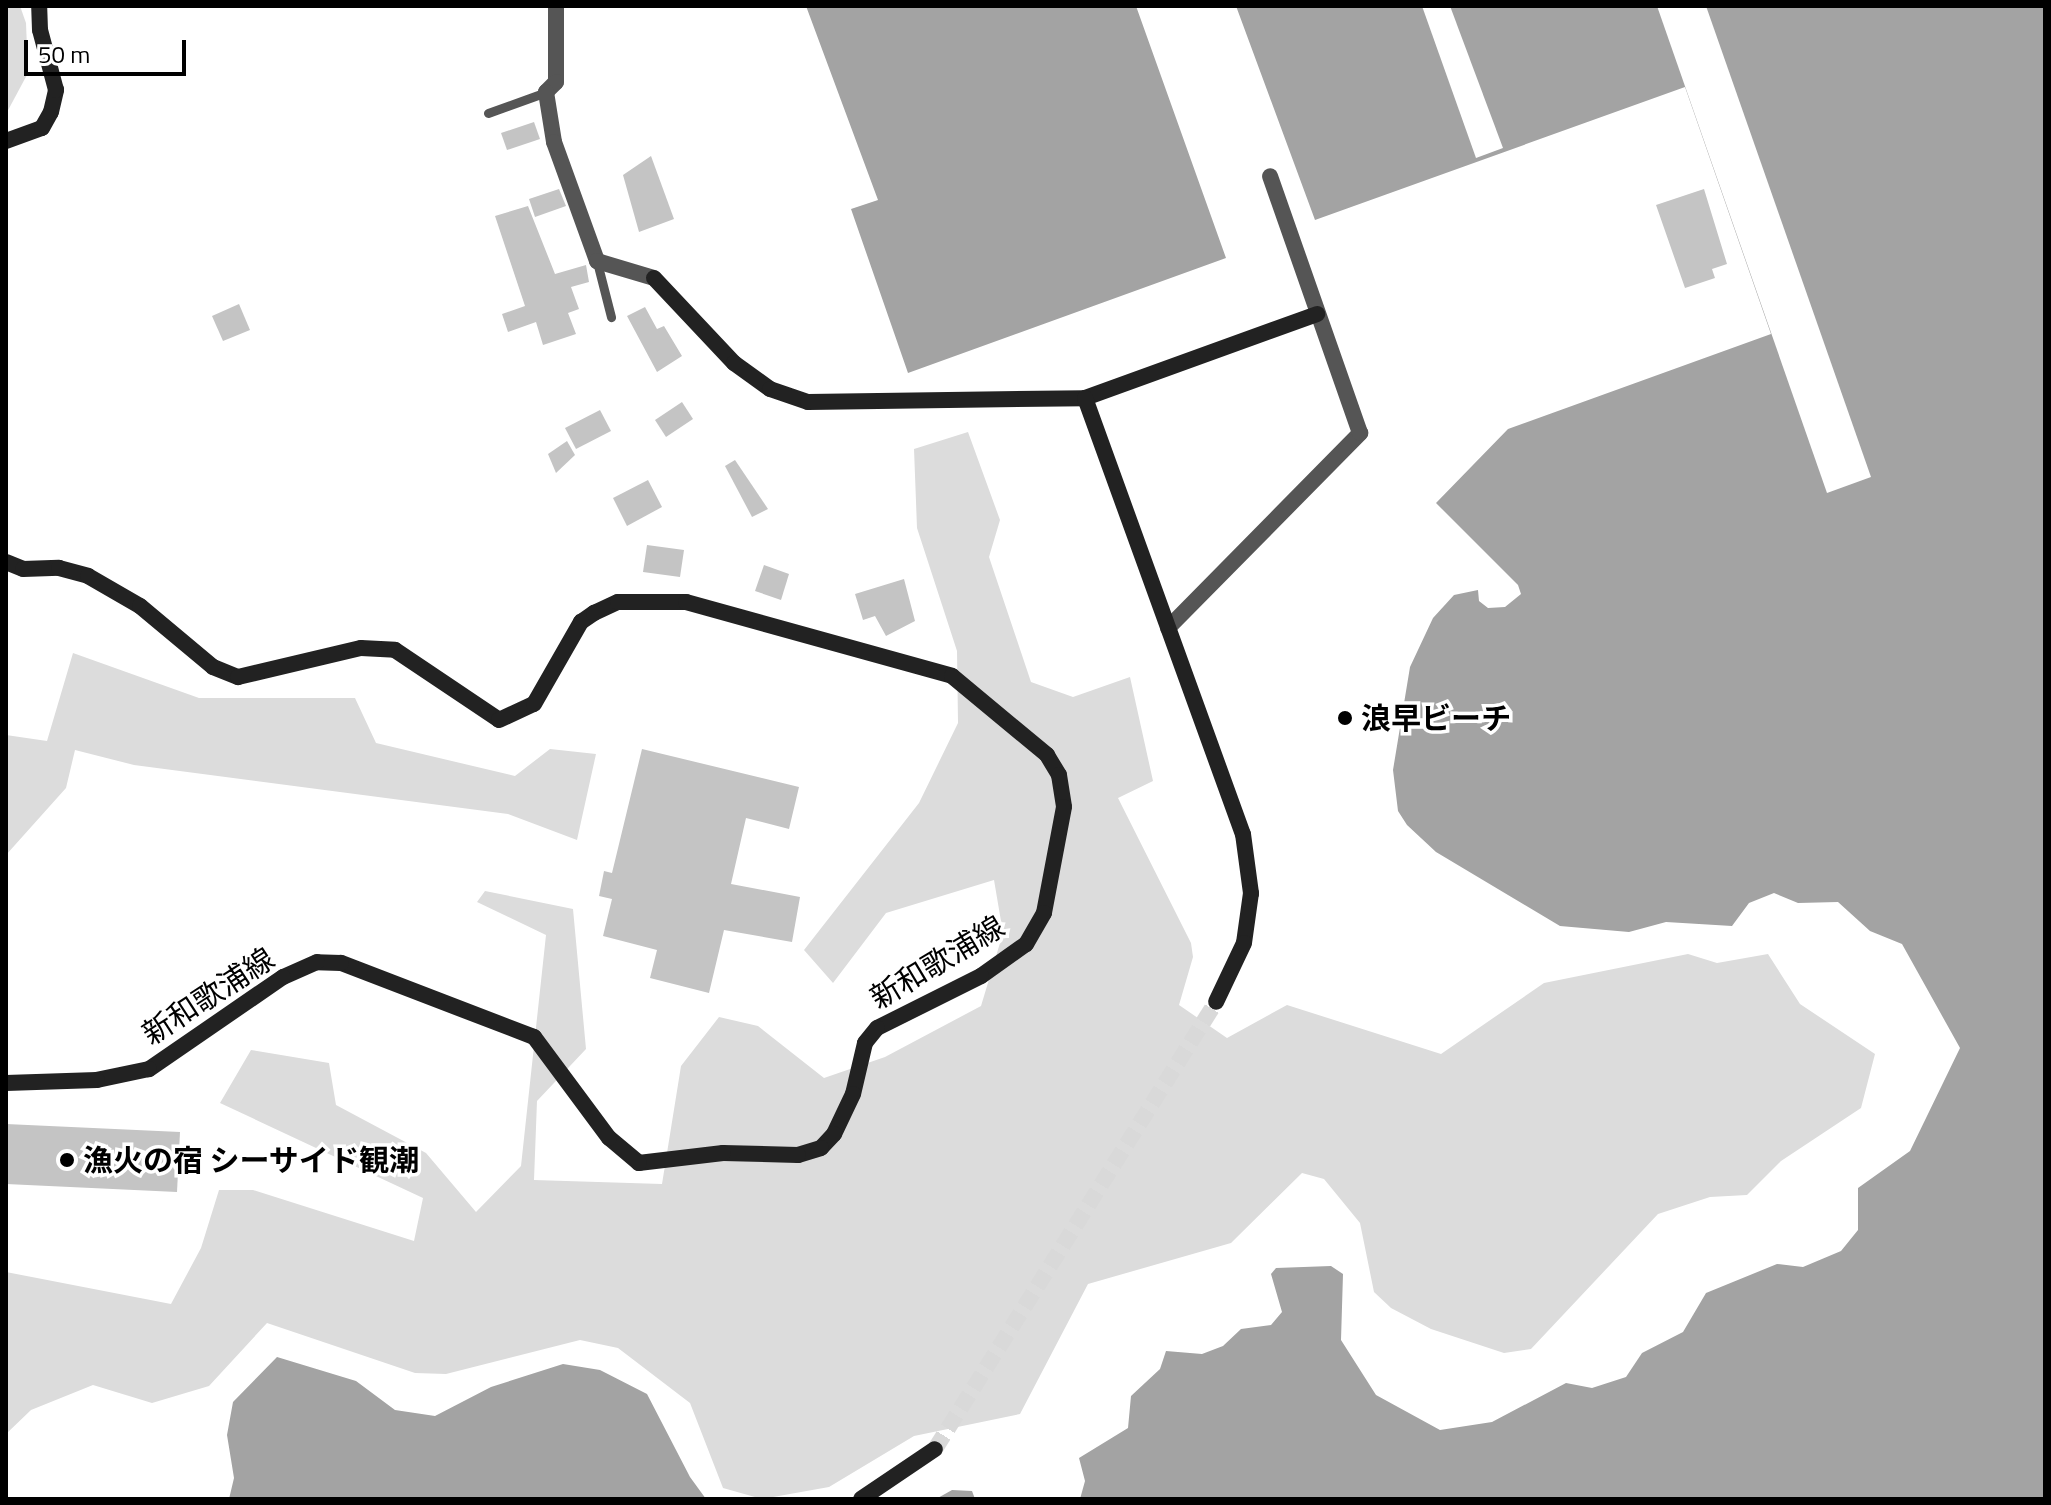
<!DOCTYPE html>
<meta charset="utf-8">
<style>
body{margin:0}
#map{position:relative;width:2051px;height:1505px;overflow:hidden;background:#fff;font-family:"Titillium Web","Noto Sans JP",sans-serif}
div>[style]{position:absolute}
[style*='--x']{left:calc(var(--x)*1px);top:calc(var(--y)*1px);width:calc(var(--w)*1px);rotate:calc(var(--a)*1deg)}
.green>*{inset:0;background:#dcdcdc}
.water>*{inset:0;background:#a3a3a3}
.pier>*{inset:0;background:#fff}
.building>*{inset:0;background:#c4c4c4}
.secondary-tunnel>*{height:16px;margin-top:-8px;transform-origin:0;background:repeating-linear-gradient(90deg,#d9d9d9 0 16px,transparent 0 24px)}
.lane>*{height:9px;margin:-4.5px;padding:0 4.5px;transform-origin:4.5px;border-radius:4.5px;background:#555}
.street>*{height:16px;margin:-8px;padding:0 8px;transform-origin:8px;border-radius:8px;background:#555}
.secondary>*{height:16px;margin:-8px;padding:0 8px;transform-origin:8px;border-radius:8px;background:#222}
.dots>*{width:22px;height:22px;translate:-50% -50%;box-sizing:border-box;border:4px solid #fff;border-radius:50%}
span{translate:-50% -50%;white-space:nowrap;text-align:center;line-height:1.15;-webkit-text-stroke:7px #fff;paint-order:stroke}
.poi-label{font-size:30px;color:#000;font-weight:700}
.left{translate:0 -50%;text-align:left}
.street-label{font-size:30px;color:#000}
.frame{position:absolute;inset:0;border:8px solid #000;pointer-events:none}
.scale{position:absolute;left:24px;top:40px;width:162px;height:36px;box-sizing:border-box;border:4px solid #000;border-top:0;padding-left:10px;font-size:24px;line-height:28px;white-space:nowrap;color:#000;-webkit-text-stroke:6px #fff;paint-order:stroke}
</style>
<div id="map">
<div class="green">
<div style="clip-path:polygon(6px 6px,20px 6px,26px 23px,28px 73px,6px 114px)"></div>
<div style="clip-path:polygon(968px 432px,1000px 520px,989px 557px,1031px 682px,1073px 697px,1130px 677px,1153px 781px,1118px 798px,1191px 943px,1193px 957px,1179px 1005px,1227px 1038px,1287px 1005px,1441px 1054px,1544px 983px,1688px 954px,1717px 963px,1768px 954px,1800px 1004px,1875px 1054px,1861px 1108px,1781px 1161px,1747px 1195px,1710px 1197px,1658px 1214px,1531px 1349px,1504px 1353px,1431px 1329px,1391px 1308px,1374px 1292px,1360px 1223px,1324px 1179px,1302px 1173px,1231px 1243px,1088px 1284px,1020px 1414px,914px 1436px,829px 1487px,762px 1499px,723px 1488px,690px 1403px,618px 1348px,580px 1340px,446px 1374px,415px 1373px,267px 1323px,209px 1386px,152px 1403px,93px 1385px,31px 1410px,6px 1434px,6px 1272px,171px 1304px,201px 1248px,219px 1190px,253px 1190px,414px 1241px,423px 1198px,220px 1103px,251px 1050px,329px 1063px,336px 1105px,426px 1153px,476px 1212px,521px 1166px,546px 935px,477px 902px,485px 891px,573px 909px,586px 1049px,537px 1101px,534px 1180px,662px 1184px,681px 1066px,719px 1017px,758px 1026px,824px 1078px,885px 1057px,981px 1006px,1003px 933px,994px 880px,886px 913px,833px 983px,804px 950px,919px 803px,958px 723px,957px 651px,917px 528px,914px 449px)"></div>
<div style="clip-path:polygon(73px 653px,199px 698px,355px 698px,376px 743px,515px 776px,550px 749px,596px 754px,577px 840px,508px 814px,134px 765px,75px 750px,66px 788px,6px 855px,6px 735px,47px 741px)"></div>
</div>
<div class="water">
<div style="clip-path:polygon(806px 6px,1136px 6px,1226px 258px,908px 373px,851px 209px,878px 200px)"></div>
<div style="clip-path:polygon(1236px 6px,2045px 6px,2045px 1499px,1080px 1499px,1085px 1481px,1079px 1458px,1128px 1428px,1131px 1396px,1160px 1369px,1166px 1351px,1202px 1354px,1223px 1346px,1241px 1329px,1271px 1325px,1282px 1312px,1271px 1274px,1276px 1268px,1331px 1266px,1343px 1274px,1341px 1340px,1376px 1395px,1440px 1430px,1492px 1422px,1566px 1383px,1592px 1388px,1626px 1377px,1642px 1353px,1683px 1332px,1706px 1293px,1777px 1264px,1803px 1267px,1841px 1251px,1858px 1230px,1858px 1188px,1910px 1151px,1960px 1048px,1902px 944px,1870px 931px,1838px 902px,1798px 903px,1774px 893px,1749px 903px,1732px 926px,1666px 922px,1629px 932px,1560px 926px,1436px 852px,1407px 825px,1398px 811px,1393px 770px,1410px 667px,1433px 618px,1454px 595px,1478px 590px,1479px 601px,1488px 608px,1505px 607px,1521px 594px,1518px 585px,1436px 503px,1508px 429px,1771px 334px,1685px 87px,1315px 220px)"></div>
<div style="clip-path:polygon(277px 1357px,356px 1381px,395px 1410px,435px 1416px,491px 1387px,563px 1364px,600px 1370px,647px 1394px,690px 1477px,706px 1499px,229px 1499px,234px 1478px,227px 1435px,233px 1402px)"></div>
<div style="clip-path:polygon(952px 1490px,972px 1491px,975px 1499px,936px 1499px)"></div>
</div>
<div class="pier">
<div style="clip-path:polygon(1422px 6px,1450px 6px,1503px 148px,1476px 158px)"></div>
<div style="clip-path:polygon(1657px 6px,1706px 6px,1871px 477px,1827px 493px)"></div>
</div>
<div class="building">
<div style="clip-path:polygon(534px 122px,540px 139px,507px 150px,501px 133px)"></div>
<div style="clip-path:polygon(651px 156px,674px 219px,639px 232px,623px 175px)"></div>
<div style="clip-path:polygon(559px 189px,566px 206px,535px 217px,529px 199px)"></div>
<div style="clip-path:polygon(1704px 189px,1727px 264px,1712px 269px,1715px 278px,1685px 288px,1656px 205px)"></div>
<div style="clip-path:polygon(528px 206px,555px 274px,586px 265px,589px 282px,571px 287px,579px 309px,568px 313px,576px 334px,543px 345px,536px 322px,508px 332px,502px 314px,525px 306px,495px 216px)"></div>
<div style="clip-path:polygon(239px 304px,250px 330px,223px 341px,212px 316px)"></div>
<div style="clip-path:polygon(645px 307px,657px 329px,664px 326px,682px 356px,657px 372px,627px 316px)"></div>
<div style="clip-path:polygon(682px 402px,693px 419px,666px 437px,655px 420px)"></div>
<div style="clip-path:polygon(600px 410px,611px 431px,576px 449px,565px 428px)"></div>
<div style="clip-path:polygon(567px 441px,575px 455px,556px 473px,548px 454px)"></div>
<div style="clip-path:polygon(735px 460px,768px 509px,752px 517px,725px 466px)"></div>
<div style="clip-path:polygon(648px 480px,662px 507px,627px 526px,613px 498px)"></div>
<div style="clip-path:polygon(647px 545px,684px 550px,680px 577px,643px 572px)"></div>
<div style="clip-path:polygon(764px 565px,789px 574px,781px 600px,755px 591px)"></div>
<div style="clip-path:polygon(904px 579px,915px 621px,886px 636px,875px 616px,863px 620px,855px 594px)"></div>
<div style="clip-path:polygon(642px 749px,799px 787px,789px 829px,746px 818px,731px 884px,800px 897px,792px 942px,724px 930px,709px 993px,650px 978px,657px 950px,603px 936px,612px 899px,599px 896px,604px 871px,612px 873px)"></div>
<div style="clip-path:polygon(6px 1124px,180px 1132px,177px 1192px,6px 1184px)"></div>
</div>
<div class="secondary-tunnel">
<div style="--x:935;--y:1449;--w:528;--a:-57.85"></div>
</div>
<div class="lane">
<div style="--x:488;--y:113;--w:62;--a:-19.9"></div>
<div style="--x:597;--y:262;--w:57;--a:75.7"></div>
</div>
<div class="street">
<div style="--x:556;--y:6;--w:76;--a:90"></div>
<div style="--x:556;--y:82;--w:14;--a:135"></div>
<div style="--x:546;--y:92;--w:51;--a:80.9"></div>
<div style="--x:554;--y:142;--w:127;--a:70.1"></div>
<div style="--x:597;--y:261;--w:59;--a:16.6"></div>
<div style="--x:1168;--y:628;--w:274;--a:-45.4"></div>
<div style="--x:1360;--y:433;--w:272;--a:-109.3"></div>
</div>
<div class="secondary">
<div style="--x:6;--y:141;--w:38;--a:-20"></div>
<div style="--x:42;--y:128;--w:18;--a:-61"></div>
<div style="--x:51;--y:112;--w:23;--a:-77"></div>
<div style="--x:56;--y:90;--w:62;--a:-104.9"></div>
<div style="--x:40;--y:30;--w:24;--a:-92"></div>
<div style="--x:654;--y:278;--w:117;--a:46.7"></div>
<div style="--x:734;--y:363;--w:44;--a:35.8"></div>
<div style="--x:770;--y:389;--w:40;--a:18.9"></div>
<div style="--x:808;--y:402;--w:277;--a:-0.8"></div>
<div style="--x:1085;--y:398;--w:247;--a:-19.9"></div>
<div style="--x:1085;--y:398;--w:464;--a:70.1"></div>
<div style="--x:1243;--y:834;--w:60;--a:82.3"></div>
<div style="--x:1251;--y:893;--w:50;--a:98"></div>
<div style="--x:1244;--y:943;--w:65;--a:115.4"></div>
<div style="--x:6;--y:562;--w:18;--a:22"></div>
<div style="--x:23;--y:569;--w:36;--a:-2"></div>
<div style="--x:59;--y:568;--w:30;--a:15"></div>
<div style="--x:88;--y:576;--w:60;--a:30"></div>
<div style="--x:140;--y:606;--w:95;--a:39.9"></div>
<div style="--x:213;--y:667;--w:27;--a:22"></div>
<div style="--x:238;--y:677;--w:126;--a:-13.3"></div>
<div style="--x:361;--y:648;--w:34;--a:3"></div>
<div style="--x:395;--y:650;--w:125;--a:33.9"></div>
<div style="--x:499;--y:720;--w:38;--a:-25"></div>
<div style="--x:534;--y:704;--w:95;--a:-60.2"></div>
<div style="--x:581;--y:622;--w:16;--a:-35"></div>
<div style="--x:594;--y:613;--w:26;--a:-25"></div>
<div style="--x:618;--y:602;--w:68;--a:0"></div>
<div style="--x:686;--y:602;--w:276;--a:15.5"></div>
<div style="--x:952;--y:676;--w:124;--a:39.7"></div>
<div style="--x:1047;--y:755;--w:23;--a:59"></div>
<div style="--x:1059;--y:775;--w:32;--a:81"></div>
<div style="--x:1064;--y:807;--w:108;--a:100.7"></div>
<div style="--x:1044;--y:913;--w:36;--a:120"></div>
<div style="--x:1026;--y:944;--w:55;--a:144.6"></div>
<div style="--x:981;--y:976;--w:116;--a:153.4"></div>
<div style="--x:877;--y:1028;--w:19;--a:129"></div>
<div style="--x:865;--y:1043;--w:52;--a:103.2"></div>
<div style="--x:853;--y:1094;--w:44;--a:115.4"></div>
<div style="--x:834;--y:1134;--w:19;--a:133"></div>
<div style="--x:821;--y:1148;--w:24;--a:163"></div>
<div style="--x:798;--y:1155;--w:75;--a:-178.5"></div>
<div style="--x:723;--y:1153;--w:85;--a:173.2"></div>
<div style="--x:639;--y:1163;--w:39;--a:-140"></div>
<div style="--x:609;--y:1138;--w:126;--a:-126.6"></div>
<div style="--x:534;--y:1037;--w:207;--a:-159"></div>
<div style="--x:341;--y:963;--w:24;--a:-178"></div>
<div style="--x:317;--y:962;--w:37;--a:156"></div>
<div style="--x:283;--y:977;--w:163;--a:145.5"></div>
<div style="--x:149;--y:1069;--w:53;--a:168.1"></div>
<div style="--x:97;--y:1080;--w:91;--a:178.1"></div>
<div style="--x:861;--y:1499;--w:89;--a:-34"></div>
</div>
<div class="dots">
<div style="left:1345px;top:718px;background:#000"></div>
<div style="left:67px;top:1160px;background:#000"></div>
</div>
<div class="poi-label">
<span class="left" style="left:1361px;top:718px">浪早ビーチ</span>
<span class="left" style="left:83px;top:1160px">漁火の宿 シーサイド観潮</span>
</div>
<div class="street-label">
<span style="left:937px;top:962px;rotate:-31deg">新和歌浦線</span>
<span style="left:208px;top:996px;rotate:-33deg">新和歌浦線</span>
</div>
<div class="frame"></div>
<div class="scale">50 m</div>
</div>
